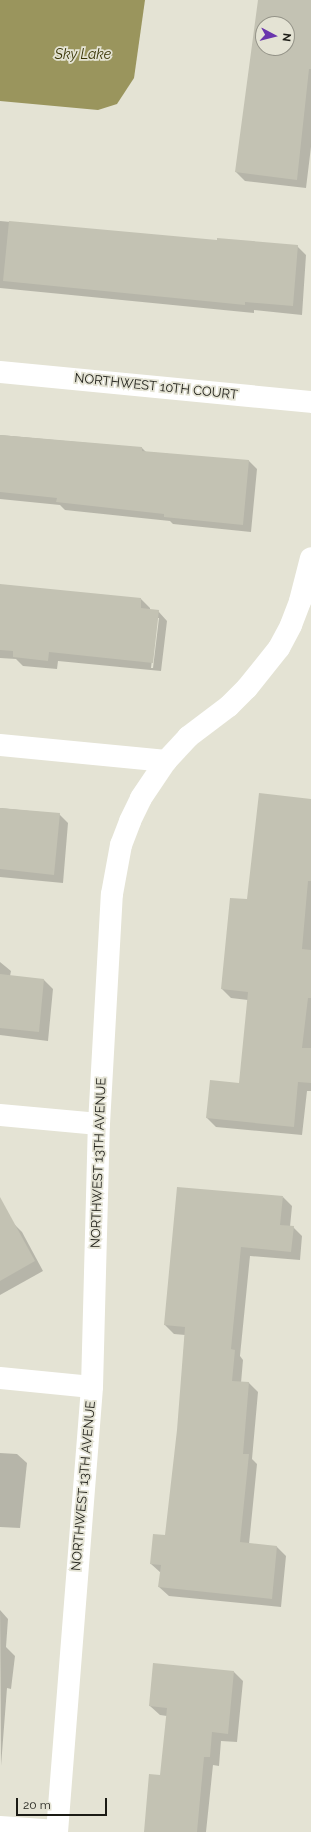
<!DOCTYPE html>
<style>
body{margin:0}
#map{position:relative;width:311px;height:1832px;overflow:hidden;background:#e4e3d4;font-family:Raleway,sans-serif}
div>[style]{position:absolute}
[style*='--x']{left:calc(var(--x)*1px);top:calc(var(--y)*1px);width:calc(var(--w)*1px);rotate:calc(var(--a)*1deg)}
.water>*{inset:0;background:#9a955d}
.shadow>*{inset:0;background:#0003}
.building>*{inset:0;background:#c3c2b3}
.street>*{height:22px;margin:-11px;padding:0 11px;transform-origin:11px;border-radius:11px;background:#fff}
span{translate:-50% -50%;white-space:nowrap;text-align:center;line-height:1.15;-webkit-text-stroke:3.5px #e4e3d4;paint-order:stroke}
.street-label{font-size:13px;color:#1b1b15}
.water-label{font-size:14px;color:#393505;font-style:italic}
.north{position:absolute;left:255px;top:16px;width:40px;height:40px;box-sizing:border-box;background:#e4e3d4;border:1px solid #949388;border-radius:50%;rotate:97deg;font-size:11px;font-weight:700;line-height:16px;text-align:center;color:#1b1b15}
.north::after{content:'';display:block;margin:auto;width:14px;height:18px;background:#6935ad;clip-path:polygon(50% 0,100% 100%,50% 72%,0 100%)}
.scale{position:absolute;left:16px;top:1798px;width:91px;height:18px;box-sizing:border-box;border:2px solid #1b1b15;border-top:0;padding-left:5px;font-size:12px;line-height:14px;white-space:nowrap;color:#1b1b15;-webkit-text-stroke:3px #e4e3d4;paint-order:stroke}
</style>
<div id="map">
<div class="water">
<div style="clip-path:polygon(0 0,145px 0,134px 78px,117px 104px,98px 110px,0 101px)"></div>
</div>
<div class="shadow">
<div style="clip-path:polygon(evenodd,259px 0,311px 0,311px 147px,306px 188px,245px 181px,236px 172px,259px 0,263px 24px,287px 24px,287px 48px,263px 48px,263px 24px)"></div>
<div style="clip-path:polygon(0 221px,218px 241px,297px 246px,306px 255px,302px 315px,254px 310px,254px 313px,0 288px)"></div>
<div style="clip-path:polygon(0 435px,142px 448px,146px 452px,249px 461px,257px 469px,251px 532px,173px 524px,170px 521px,65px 510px,60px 505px,0 499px)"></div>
<div style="clip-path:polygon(evenodd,0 585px,141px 599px,150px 608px,150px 610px,158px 611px,167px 621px,161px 671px,58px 661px,57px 669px,23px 666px,16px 659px,0 658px,0 585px,157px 618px,159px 618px,153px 668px,151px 668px,157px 618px)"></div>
<div style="clip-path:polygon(311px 800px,311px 1091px,307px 1091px,302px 1135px,216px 1127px,207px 1118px,240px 1084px,248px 1000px,231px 998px,222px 989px,231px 899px,248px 900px)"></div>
<div style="clip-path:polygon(0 808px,59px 814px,68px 823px,63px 883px,0 877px)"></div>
<div style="clip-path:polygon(0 962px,11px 971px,10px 976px,44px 980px,53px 989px,48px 1041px,0 1035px)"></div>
<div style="clip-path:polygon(283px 1197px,292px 1206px,290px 1227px,293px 1227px,302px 1236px,300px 1260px,250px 1256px,240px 1356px,243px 1360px,241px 1383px,249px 1383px,258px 1392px,252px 1459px,257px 1464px,249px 1544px,277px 1547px,286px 1556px,281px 1607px,169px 1596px,159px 1587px,161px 1573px,151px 1564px,166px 1536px,178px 1430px,185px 1335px,174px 1334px,165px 1325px)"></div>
<div style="clip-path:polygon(13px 1223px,22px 1232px,43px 1271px,0 1295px,0 1230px)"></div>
<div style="clip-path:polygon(0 1453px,17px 1454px,27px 1463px,20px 1528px,0 1527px)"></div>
<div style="clip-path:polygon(0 1610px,8px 1619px,6px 1647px,15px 1656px,11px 1689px,7px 1688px,1px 1766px)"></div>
<div style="clip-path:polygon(234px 1672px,243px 1681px,237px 1742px,221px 1741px,219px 1766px,213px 1765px,206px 1832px,145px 1832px,161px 1776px,167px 1716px,160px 1715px,150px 1706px)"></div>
</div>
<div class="building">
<div style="clip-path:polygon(evenodd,258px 0,311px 0,311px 69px,309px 69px,297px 180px,235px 172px,258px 0,263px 24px,287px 24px,287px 48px,263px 48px,263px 24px)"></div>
<div style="clip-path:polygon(9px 221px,217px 240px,217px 238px,298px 245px,293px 306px,245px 302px,245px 305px,215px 302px,3px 281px)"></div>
<div style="clip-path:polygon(0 435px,142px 447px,142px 451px,249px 460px,243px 525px,164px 517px,164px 514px,56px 502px,57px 498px,0 492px)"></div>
<div style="clip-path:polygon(0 584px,141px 598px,141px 608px,159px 610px,153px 663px,49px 652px,48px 661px,13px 657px,13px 651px,0 650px)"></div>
<div style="clip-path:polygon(259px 793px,311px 799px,311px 881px,308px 881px,302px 949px,311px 950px,311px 998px,308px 998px,302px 1048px,311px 1048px,311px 1083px,298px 1082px,294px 1127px,206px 1118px,210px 1080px,239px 1083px,248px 992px,221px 989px,230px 898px,247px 899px)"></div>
<div style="clip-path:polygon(0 808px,60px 813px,54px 875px,0 869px)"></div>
<div style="clip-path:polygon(0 974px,44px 979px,39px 1032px,0 1028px)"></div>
<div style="clip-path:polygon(177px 1187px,283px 1196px,280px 1225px,294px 1226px,291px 1252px,241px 1247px,231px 1349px,235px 1350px,232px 1381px,249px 1382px,243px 1454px,249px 1454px,240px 1542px,277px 1546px,272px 1599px,158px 1587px,161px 1565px,150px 1564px,153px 1534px,165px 1535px,177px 1430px,185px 1327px,164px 1325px)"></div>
<div style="clip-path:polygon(0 1197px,35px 1261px,0 1281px)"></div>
<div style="clip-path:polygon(153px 1663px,234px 1671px,228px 1734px,212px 1732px,210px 1757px,204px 1757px,197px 1832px,144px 1832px,149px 1774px,160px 1775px,167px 1708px,149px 1706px)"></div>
</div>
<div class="street">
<div style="--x:0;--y:372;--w:312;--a:5.5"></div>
<div style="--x:0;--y:745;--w:167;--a:5.5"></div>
<div style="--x:0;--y:1115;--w:99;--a:5.2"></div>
<div style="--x:0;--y:1378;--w:92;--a:5.6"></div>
<div style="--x:0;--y:1827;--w:57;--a:4"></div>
<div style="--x:57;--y:1832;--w:446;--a:-85.5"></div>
<div style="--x:92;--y:1387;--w:263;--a:-88.5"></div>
<div style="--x:99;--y:1124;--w:230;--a:-86.8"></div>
<div style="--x:112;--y:894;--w:50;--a:-79.6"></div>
<div style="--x:121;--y:845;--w:26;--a:-69"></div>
<div style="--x:130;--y:821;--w:25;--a:-64"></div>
<div style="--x:141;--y:798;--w:45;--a:-56"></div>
<div style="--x:166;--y:761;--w:33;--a:-47"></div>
<div style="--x:188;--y:737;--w:51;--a:-37.1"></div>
<div style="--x:229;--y:706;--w:25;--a:-45"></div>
<div style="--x:247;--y:688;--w:51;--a:-51.3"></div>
<div style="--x:279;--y:648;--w:26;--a:-62"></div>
<div style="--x:291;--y:625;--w:26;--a:-69"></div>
<div style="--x:300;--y:601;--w:44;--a:-75.7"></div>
</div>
<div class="street-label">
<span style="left:156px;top:387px;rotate:6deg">NORTHWEST 10TH COURT</span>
<span style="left:99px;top:1163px;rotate:-88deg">NORTHWEST 13TH AVENUE</span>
<span style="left:84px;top:1486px;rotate:-85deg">NORTHWEST 13TH AVENUE</span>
</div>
<div class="water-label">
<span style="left:83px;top:54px">Sky Lake</span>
</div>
<div class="north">N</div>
<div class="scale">20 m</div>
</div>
